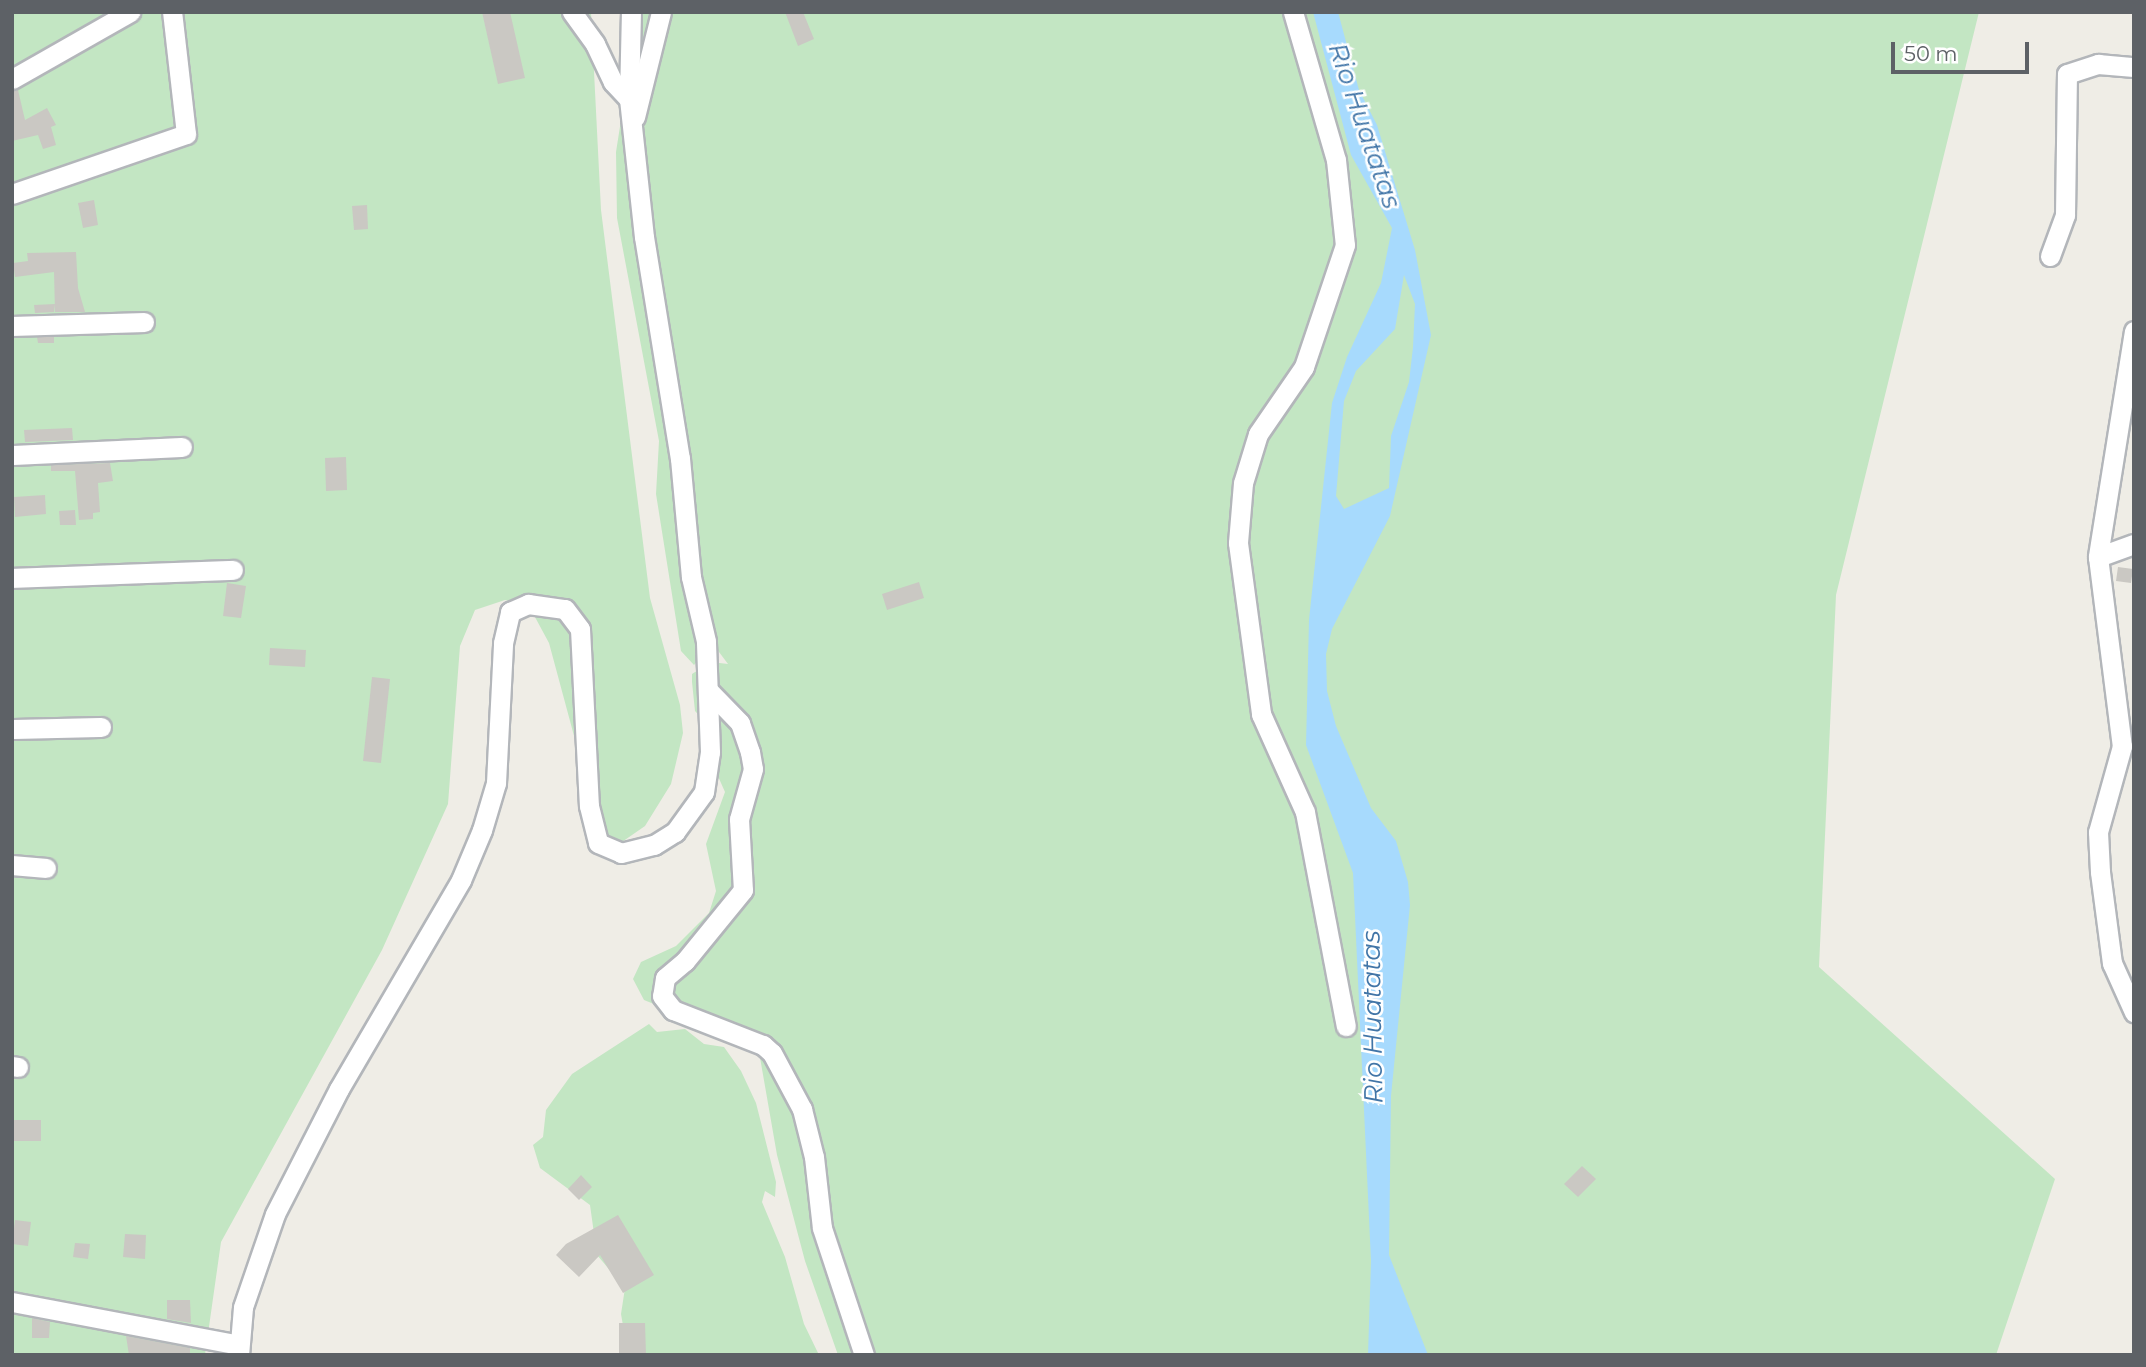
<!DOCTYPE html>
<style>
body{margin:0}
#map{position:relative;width:2146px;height:1367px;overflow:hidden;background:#efede6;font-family:Montserrat,sans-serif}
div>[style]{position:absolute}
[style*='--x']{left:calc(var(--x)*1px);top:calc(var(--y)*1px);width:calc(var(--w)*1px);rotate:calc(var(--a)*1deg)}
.green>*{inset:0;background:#c3e6c3}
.water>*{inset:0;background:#a7dafd}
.building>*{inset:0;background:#cac8c3}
.roads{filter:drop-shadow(2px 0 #b3b6ba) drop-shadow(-2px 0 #b3b6ba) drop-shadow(0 2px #b3b6ba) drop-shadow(0 -2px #b3b6ba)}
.minor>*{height:19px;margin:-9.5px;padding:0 9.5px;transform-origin:9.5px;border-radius:9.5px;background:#fff}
span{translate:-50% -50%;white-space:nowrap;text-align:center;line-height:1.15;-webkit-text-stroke:5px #fff;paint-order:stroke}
.water-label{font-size:26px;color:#4175a7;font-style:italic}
.frame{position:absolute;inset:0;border:14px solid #5d6166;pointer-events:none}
.scale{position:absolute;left:1891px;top:42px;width:138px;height:32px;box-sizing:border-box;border:4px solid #5d6166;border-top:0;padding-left:9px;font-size:21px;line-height:24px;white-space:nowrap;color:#5d6166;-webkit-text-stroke:5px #fff;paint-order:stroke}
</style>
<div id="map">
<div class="green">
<div style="clip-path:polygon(12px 12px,591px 12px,601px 210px,650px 598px,680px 705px,683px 733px,671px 784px,645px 826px,619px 844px,601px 836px,549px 643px,529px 606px,505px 600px,475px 610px,460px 646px,448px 804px,382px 950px,221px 1242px,205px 1355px,12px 1355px)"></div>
<div style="clip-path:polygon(638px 12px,1979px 12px,1836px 595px,1819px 967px,2055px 1179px,1996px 1355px,838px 1355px,805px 1261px,777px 1155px,758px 1046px,644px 1000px,633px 979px,641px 962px,676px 946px,709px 913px,716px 891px,706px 844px,725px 792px,709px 756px,708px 725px,695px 711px,692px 682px,692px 674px,711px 662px,728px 664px,713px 644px,694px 665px,681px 651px,656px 494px,659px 441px,617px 218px,616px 152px)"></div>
<div style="clip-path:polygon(649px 1024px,657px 1032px,685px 1029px,704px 1044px,724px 1047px,741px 1071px,756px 1103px,776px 1182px,775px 1197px,765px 1191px,762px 1202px,785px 1257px,804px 1324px,819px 1355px,638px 1355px,625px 1337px,621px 1314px,625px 1288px,597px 1255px,590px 1205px,540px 1168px,533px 1145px,543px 1137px,546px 1110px,572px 1074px)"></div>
</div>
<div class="water">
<div style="clip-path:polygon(evenodd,1313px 12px,1338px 12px,1359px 90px,1377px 125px,1415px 250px,1431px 335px,1390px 516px,1332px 629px,1326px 654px,1327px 691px,1336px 726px,1371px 808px,1396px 841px,1408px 882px,1410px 905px,1391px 1096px,1389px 1255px,1428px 1355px,1368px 1355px,1371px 1261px,1353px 873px,1306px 745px,1309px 620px,1332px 403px,1347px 357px,1381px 283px,1392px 228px,1351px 155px,1313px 12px,1404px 275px,1415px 304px,1413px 347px,1409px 382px,1391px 436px,1389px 488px,1344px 509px,1336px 496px,1344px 401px,1356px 371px,1395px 329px,1404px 275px)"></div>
</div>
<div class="building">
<div style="clip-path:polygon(482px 12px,510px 12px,525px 78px,498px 84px)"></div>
<div style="clip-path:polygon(785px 12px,803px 12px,814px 39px,798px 46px)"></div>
<div style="clip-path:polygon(18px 90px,25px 120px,47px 108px,56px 125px,51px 127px,56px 145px,43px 149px,38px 135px,12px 141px,12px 91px)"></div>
<div style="clip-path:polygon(94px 200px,98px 225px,83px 228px,78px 203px)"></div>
<div style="clip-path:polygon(367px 205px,368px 229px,354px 230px,352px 206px)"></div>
<div style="clip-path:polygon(76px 252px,78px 288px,85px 312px,55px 312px,54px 272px,15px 277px,13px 263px,28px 261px,27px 253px)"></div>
<div style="clip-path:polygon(55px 304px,54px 312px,35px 313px,34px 305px)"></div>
<div style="clip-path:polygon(37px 337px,54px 337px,54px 343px,38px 343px)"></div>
<div style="clip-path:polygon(72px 428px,73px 440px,25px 442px,24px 430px)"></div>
<div style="clip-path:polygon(346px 457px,347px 490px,326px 491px,325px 458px)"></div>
<div style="clip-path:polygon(110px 463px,113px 481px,98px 483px,100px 512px,93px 513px,93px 519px,79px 520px,75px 471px,51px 471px,51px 465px)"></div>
<div style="clip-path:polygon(45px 495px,46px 514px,15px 517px,14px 497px)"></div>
<div style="clip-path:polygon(75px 510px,76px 525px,60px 525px,59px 511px)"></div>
<div style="clip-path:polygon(2118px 567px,2133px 569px,2131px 583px,2116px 581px)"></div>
<div style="clip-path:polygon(919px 582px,924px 598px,887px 610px,882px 594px)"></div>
<div style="clip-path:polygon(227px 583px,246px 586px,241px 618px,223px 616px)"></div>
<div style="clip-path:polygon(270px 648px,306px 650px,305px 667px,269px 665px)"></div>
<div style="clip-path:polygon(372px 677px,390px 679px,381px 763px,363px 761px)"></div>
<div style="clip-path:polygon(12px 1120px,41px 1120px,41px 1141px,12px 1141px)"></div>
<div style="clip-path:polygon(1582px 1166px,1596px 1179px,1578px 1197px,1564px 1184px)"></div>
<div style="clip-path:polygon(581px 1175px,592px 1187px,579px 1200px,568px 1189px)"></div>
<div style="clip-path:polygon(618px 1215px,654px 1275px,623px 1293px,600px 1255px,579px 1277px,556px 1255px,566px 1244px)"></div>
<div style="clip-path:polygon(15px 1220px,31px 1222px,28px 1246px,12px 1244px)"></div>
<div style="clip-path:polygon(125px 1234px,146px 1235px,145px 1259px,123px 1257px)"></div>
<div style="clip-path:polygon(75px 1243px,90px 1244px,88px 1259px,73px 1257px)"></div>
<div style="clip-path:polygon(167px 1300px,190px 1300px,191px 1323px,167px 1319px)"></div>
<div style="clip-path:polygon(32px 1318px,50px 1322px,49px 1338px,32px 1338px)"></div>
<div style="clip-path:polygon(619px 1323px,645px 1323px,646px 1355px,619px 1355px)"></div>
<div style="clip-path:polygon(126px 1336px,190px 1348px,190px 1355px,129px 1355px)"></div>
</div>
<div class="roads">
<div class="minor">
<div style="--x:572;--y:12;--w:39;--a:54"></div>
<div style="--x:595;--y:44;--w:42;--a:64.7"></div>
<div style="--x:613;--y:82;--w:23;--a:47"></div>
<div style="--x:1293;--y:12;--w:154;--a:73.8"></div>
<div style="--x:1336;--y:160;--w:85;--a:84"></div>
<div style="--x:1345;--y:245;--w:129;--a:108.6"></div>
<div style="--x:1304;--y:367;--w:81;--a:124.5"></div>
<div style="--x:1258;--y:434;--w:51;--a:107"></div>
<div style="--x:1243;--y:483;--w:60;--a:94.8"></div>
<div style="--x:1238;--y:543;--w:173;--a:82.3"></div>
<div style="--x:1261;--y:714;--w:107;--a:65.8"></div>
<div style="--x:1305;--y:812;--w:218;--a:79.2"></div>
<div style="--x:12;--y:79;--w:136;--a:-29.6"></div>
<div style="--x:635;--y:117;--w:108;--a:-76.1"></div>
<div style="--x:12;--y:194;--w:184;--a:-19"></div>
<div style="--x:186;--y:134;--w:123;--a:-96.5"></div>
<div style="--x:2050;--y:256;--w:44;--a:-69.9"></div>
<div style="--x:2065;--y:215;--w:141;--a:-89.2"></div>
<div style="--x:2067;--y:74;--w:33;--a:-18"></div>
<div style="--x:2098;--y:64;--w:36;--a:5"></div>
<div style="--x:12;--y:326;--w:132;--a:-1.7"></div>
<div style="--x:2134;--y:331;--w:229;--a:99.1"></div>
<div style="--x:2098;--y:557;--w:191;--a:82.8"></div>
<div style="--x:2122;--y:746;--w:89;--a:105.6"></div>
<div style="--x:2098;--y:832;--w:40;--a:87.1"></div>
<div style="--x:2100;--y:872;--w:92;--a:82.5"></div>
<div style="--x:2112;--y:963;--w:54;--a:65.8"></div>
<div style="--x:12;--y:455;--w:170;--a:-2.7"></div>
<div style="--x:2098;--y:557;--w:38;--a:-20"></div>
<div style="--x:12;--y:578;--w:221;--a:-2.1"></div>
<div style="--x:710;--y:692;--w:43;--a:45.9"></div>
<div style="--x:740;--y:723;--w:31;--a:71"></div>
<div style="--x:750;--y:752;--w:17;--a:80"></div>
<div style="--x:753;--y:769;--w:52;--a:105.6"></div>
<div style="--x:739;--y:819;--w:71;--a:86.8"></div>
<div style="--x:743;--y:890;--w:92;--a:129.2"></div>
<div style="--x:685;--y:961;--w:26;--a:140"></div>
<div style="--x:665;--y:978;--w:18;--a:99"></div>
<div style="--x:662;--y:996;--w:18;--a:52"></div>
<div style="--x:673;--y:1010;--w:97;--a:21.3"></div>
<div style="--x:763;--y:1045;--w:12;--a:42"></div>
<div style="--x:772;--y:1053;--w:64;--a:61.8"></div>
<div style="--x:802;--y:1109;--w:49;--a:76"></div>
<div style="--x:814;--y:1157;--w:71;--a:83.6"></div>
<div style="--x:822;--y:1228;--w:134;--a:71.7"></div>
<div style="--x:12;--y:729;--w:89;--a:-1.3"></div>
<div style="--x:12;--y:865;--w:34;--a:5"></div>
<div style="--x:12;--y:1066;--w:6;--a:9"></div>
<div style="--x:12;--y:1302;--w:231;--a:10.7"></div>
<div style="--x:239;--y:1355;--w:48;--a:-85.2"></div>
<div style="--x:243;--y:1307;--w:98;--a:-71"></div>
<div style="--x:275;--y:1214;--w:140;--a:-62.9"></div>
<div style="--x:339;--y:1089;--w:242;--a:-59.7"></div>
<div style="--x:461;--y:880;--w:54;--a:-67.2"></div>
<div style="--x:482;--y:830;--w:49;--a:-73.4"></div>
<div style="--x:496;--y:783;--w:140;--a:-87.1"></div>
<div style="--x:503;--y:643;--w:32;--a:-77"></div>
<div style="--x:510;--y:612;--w:20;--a:-24"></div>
<div style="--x:528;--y:604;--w:37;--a:8"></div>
<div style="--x:565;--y:609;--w:25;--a:53"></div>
<div style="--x:580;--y:629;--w:177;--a:87.1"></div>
<div style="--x:589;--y:806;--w:38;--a:76"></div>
<div style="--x:598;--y:843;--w:25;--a:23"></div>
<div style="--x:621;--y:853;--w:34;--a:-14"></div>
<div style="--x:654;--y:845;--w:25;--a:-32"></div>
<div style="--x:675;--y:832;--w:49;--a:-54.1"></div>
<div style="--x:704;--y:792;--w:40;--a:-81.5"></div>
<div style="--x:710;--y:752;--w:111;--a:-92.1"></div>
<div style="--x:706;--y:641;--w:66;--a:-103.2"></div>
<div style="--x:691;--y:577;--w:119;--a:-95.3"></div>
<div style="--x:680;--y:459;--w:225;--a:-99.2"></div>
<div style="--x:644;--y:237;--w:139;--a:-96.2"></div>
<div style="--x:629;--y:99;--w:87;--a:-88.7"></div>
</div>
</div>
<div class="water-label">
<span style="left:1364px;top:126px;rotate:71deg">Rio Huatatas</span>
<span style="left:1373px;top:1017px;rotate:-91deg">Rio Huatatas</span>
</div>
<div class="frame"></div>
<div class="scale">50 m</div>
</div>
